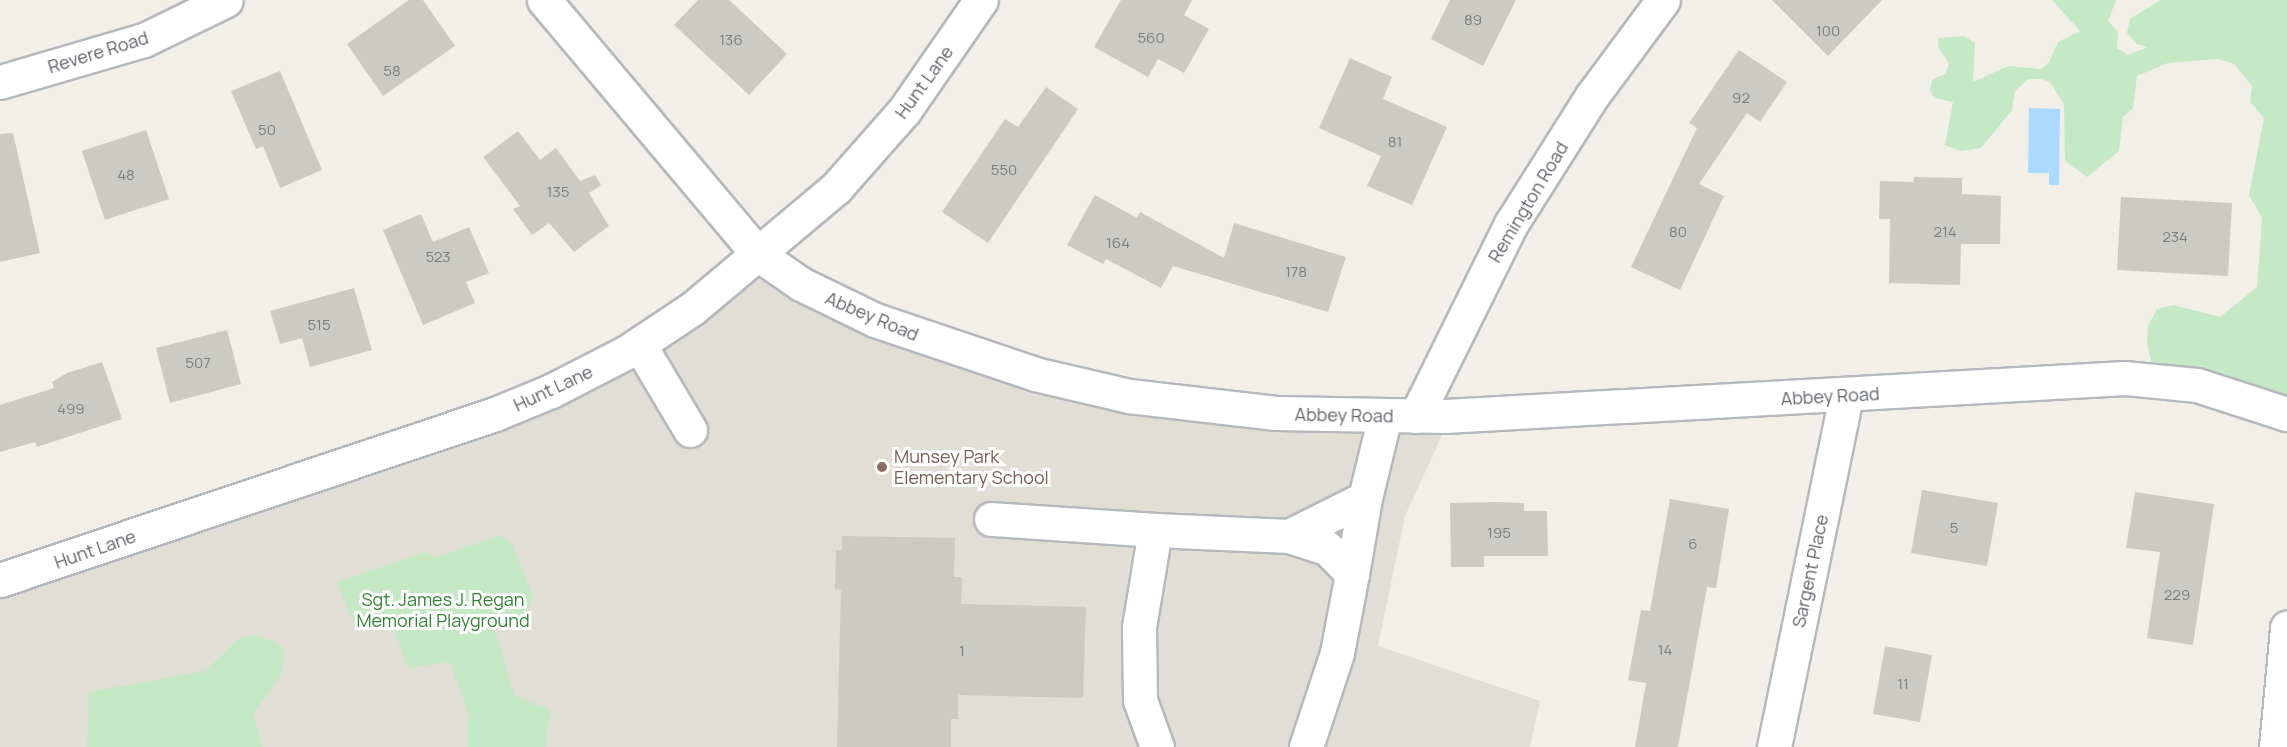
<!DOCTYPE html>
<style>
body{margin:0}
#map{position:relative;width:2287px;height:747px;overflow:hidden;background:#f1efe8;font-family:Manrope,sans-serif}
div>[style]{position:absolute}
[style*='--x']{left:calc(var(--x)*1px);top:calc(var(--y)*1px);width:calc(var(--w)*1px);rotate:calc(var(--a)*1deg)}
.education>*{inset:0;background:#e1ded6}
.green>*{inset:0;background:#c5e8c5}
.water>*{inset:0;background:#aadaff}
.building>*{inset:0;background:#cccac5}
.roads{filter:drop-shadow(2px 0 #b5b8bc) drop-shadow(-2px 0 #b5b8bc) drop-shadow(0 2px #b5b8bc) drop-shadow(0 -2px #b5b8bc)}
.minor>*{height:33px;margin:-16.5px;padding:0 16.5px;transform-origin:16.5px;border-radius:16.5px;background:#fff}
.dots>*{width:16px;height:16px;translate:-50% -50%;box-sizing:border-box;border:3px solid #fff;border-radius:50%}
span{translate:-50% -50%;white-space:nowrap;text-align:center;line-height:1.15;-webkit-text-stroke:6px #fff;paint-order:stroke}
.number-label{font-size:15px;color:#7a7d7f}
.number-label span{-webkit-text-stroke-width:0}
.street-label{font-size:18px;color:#5f6368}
.education-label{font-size:18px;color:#785e54}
.left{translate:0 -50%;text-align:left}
.park-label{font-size:18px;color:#348238}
</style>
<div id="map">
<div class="education">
<div style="clip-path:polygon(758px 255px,1012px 369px,1450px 418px,1405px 516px,1378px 646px,1540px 701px,1530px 747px,0 747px,0 580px,495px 414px)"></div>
</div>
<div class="green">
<div style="clip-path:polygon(2052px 0,2116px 0,2108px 21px,2118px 32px,2117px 48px,2128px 55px,2148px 47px,2137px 44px,2127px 33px,2130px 19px,2160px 0,2287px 0,2287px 416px,2152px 365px,2147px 343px,2148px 326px,2157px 309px,2174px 305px,2220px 317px,2257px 287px,2262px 218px,2249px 195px,2264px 118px,2250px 102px,2252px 86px,2234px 64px,2218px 59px,2168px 63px,2137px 76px,2133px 108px,2123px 117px,2119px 151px,2087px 177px,2065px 161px,2064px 104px,2050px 82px,2041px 79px,2028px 79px,2015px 91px,2012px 110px,1981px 148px,1961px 151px,1945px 145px,1953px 102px,1934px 98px,1930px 90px,1932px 80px,1945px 74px,1949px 64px,1938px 47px,1939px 38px,1964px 36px,1975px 43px,1973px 82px,2008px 66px,2041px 69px,2049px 62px,2058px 42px,2080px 31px)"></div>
<div style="clip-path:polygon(500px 535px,512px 544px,533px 597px,525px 615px,494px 626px,514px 695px,550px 710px,545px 747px,468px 747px,468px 713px,450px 662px,408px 668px,391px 621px,354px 625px,337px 582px,425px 552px,437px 557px)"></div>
<div style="clip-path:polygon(254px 635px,277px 642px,284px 650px,284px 661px,280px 677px,253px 713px,262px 747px,87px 747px,89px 692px,205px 671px,238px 639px)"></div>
</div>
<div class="water">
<div style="clip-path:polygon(2029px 108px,2060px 109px,2059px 185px,2049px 185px,2049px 173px,2028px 173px)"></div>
</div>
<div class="building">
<div style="clip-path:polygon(409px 0,423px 0,455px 46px,383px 96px,347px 44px)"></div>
<div style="clip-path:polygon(698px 0,729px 0,787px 54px,749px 95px,674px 25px)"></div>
<div style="clip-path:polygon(1121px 0,1192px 0,1184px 15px,1209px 29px,1184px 73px,1158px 59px,1148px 77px,1094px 47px)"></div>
<div style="clip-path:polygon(1450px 0,1516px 0,1483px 66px,1431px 39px)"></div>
<div style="clip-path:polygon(1772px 0,1882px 0,1828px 56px)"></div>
<div style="clip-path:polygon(1739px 50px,1787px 82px,1760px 122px,1747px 113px,1699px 184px,1724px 196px,1680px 290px,1631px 267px,1697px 128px,1689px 123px)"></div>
<div style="clip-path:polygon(1350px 58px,1392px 77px,1383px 99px,1447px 127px,1412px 205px,1367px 186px,1381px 156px,1319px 128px)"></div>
<div style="clip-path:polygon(280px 71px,322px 170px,280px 188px,263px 146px,256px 149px,231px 91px)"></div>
<div style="clip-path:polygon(1046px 87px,1078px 109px,988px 243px,942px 212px,1005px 119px,1018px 127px)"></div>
<div style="clip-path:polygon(146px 130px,169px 199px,105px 220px,82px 151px)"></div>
<div style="clip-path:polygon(518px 131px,540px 160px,556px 148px,580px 181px,595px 175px,601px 185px,589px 193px,609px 226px,574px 252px,549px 223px,532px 235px,513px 209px,520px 206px,483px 157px)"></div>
<div style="clip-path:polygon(13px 133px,40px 253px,0 262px,0 134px)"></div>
<div style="clip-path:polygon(1914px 177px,1962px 178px,1962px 194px,2001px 196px,2000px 244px,1961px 244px,1960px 285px,1889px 283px,1890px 219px,1879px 219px,1880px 181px,1914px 182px)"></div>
<div style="clip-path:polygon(1095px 195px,1137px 218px,1140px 212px,1224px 258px,1234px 223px,1346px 257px,1328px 312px,1173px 266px,1161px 288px,1106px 259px,1103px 264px,1067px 245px)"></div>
<div style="clip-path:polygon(2121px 197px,2232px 203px,2228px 276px,2117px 270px)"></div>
<div style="clip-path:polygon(421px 214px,433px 242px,469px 227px,489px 273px,466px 282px,475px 303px,423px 325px,383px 230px)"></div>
<div style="clip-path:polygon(354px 288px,372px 350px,310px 367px,302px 338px,280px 344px,270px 311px)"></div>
<div style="clip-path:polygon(227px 330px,241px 384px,170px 403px,156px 348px)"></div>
<div style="clip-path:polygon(102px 362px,122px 419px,37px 447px,35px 442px,0 452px,0 405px,54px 388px,52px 382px,67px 373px)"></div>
<div style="clip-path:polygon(1922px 490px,1998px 503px,1987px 566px,1911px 553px)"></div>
<div style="clip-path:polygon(2135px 492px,2214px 504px,2193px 645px,2147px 638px,2160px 552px,2126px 548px)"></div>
<div style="clip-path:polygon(1670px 499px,1729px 509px,1716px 588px,1707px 587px,1678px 747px,1635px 747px,1646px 683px,1628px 680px,1641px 610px,1650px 611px)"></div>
<div style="clip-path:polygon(1496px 502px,1524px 503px,1524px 511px,1547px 511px,1548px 556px,1484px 556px,1484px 567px,1451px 567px,1450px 503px)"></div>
<div style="clip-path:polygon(842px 536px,955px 538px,954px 577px,962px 577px,961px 604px,1086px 607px,1083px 698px,958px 695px,958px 719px,951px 719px,951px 747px,837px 747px,841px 590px,835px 589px,836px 550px,842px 550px)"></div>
<div style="clip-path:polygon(1885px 646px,1932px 655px,1920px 722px,1873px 714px)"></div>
</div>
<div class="roads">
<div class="minor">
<div style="--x:544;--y:0;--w:334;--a:49.9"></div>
<div style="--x:759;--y:255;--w:51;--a:34.6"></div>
<div style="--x:801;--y:284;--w:82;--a:25.9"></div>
<div style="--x:875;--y:320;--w:169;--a:18.6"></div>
<div style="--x:1035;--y:374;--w:97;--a:13.2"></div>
<div style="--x:1129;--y:396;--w:148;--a:6.6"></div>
<div style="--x:1276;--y:413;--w:169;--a:1"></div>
<div style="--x:1445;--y:416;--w:681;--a:-3.2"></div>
<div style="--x:2125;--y:378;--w:72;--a:5.6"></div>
<div style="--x:2197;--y:385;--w:95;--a:17.9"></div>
<div style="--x:0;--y:82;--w:150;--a:-16.3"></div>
<div style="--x:144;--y:40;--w:91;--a:-26"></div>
<div style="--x:639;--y:344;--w:100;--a:59.3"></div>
<div style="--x:1416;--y:416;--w:214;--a:-63.7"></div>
<div style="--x:1511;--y:224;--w:151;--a:-57.7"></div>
<div style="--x:1592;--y:96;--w:119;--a:-53.5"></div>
<div style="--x:1365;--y:498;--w:84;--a:-76.3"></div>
<div style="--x:991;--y:519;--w:164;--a:3.8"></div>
<div style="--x:1289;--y:536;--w:85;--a:-26.6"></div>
<div style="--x:1365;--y:498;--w:77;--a:99.7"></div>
<div style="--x:0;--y:580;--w:522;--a:-18.54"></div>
<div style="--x:495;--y:414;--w:61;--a:-22.3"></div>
<div style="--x:551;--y:391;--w:85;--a:-27.2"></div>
<div style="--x:627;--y:352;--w:79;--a:-33.7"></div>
<div style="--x:693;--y:308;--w:187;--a:-40"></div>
<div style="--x:836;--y:188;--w:103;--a:-48.6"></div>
<div style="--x:904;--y:111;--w:135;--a:-55.3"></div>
<div style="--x:1157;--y:747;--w:50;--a:-109.9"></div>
<div style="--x:1140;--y:700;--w:73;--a:-90.8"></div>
<div style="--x:1139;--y:627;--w:98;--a:-80.6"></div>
<div style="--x:1155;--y:530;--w:134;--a:2.6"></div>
<div style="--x:1289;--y:536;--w:40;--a:18"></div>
<div style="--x:1327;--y:548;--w:36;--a:46"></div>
<div style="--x:1352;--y:574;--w:80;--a:100.8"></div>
<div style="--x:1337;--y:653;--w:99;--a:108.3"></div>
<div style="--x:1774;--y:747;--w:359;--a:-78.4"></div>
<div style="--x:2276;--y:747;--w:120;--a:-84.7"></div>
</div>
</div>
<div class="dots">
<div style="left:882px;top:467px;background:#8d6e63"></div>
</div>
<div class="number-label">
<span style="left:1473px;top:20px">89</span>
<span style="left:1828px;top:31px">100</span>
<span style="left:1151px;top:38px">560</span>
<span style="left:731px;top:40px">136</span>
<span style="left:392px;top:71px">58</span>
<span style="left:1741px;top:98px">92</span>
<span style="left:267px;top:130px">50</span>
<span style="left:1395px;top:142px">81</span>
<span style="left:1004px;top:170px">550</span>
<span style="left:126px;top:175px">48</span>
<span style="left:558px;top:192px">135</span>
<span style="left:1678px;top:232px">80</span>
<span style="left:1945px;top:232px">214</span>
<span style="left:2175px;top:237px">234</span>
<span style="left:1118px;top:243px">164</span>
<span style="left:438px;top:257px">523</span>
<span style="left:1296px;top:272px">178</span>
<span style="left:319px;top:325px">515</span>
<span style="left:198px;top:363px">507</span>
<span style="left:71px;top:409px">499</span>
<span style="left:1954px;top:528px">5</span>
<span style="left:1499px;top:533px">195</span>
<span style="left:1693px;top:544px">6</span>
<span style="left:2177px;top:595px">229</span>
<span style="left:1665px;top:650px">14</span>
<span style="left:962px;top:651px">1</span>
<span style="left:1903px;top:684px">11</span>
</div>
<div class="street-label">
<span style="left:98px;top:52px;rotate:-17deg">Revere Road</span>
<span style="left:924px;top:82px;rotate:-54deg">Hunt Lane</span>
<span style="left:1528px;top:202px;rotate:-59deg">Remington Road</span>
<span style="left:872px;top:316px;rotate:23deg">Abbey Road</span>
<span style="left:553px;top:388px;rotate:-25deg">Hunt Lane</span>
<span style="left:1830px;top:396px;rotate:-3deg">Abbey Road</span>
<span style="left:1344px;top:415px;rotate:1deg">Abbey Road</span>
<span style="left:95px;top:549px;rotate:-19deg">Hunt Lane</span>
<span style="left:1810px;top:571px;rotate:-78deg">Sargent Place</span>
</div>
<div class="education-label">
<span class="left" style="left:894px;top:467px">Munsey Park<br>Elementary School</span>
</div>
<div class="park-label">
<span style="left:443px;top:610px">Sgt. James J. Regan<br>Memorial Playground</span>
</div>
</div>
